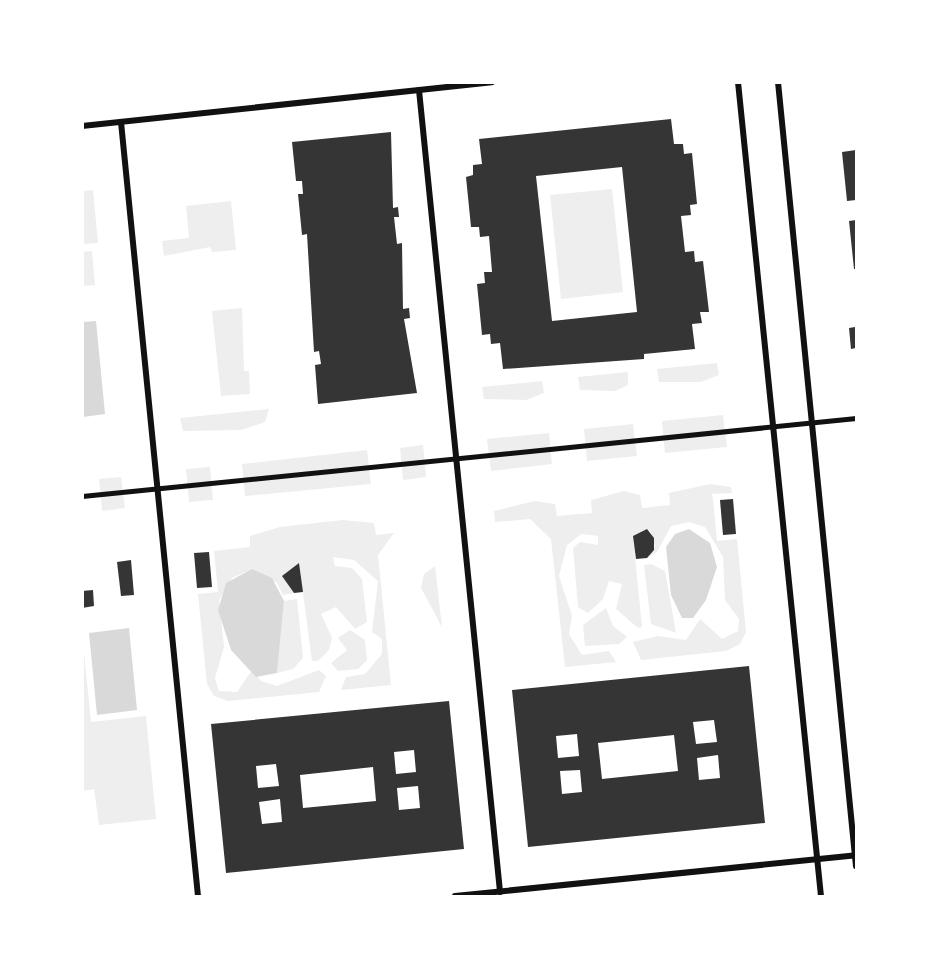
<!DOCTYPE html>
<style>
body{margin:0}
#map{position:relative;width:939px;height:979px;overflow:hidden;background:#fff;font-family:Commissioner,sans-serif}
div>[style]{position:absolute}
[style*='--x']{left:calc(var(--x)*1px);top:calc(var(--y)*1px);width:calc(var(--w)*1px);rotate:calc(var(--a)*1deg)}
.green>*{inset:0;background:#eee}
.water>*{inset:0;background:#d9d9d9}
.building>*{inset:0;background:#353535}
.pedestrian>*{height:5px;margin:-2.5px;padding:0 2.5px;transform-origin:2.5px;border-radius:2.5px;background:#111}
.minor>*{height:6px;margin:-3px;padding:0 3px;transform-origin:3px;border-radius:3px;background:#111}
span{translate:-50% -50%;white-space:nowrap;text-align:center;line-height:1.15;-webkit-text-stroke:4.5px #fff;paint-order:stroke}
.frame{position:absolute;inset:0;border:84px solid #fff;pointer-events:none}
</style>
<div id="map">
<div class="green">
<div style="clip-path:polygon(612px 189px,623px 292px,561px 299px,550px 195px)"></div>
<div style="clip-path:polygon(93px 190px,98px 243px,83px 244px,83px 191px)"></div>
<div style="clip-path:polygon(231px 201px,236px 250px,212px 252px,210px 247px,164px 256px,162px 241px,189px 238px,186px 206px)"></div>
<div style="clip-path:polygon(92px 251px,95px 285px,83px 286px,83px 252px)"></div>
<div style="clip-path:polygon(242px 308px,244px 371px,249px 371px,250px 394px,221px 396px,212px 311px)"></div>
<div style="clip-path:polygon(717px 363px,719px 375px,701px 382px,659px 382px,657px 369px)"></div>
<div style="clip-path:polygon(628px 372px,628px 385px,615px 391px,580px 390px,578px 377px)"></div>
<div style="clip-path:polygon(542px 381px,544px 393px,526px 400px,484px 399px,482px 387px)"></div>
<div style="clip-path:polygon(269px 409px,265px 422px,241px 430px,183px 431px,180px 418px)"></div>
<div style="clip-path:polygon(723px 415px,727px 447px,665px 453px,662px 421px)"></div>
<div style="clip-path:polygon(633px 424px,637px 456px,587px 461px,584px 429px)"></div>
<div style="clip-path:polygon(549px 433px,552px 464px,491px 471px,487px 439px)"></div>
<div style="clip-path:polygon(423px 445px,426px 477px,403px 480px,400px 448px)"></div>
<div style="clip-path:polygon(367px 450px,371px 484px,245px 496px,242px 464px)"></div>
<div style="clip-path:polygon(210px 467px,213px 500px,189px 502px,186px 469px)"></div>
<div style="clip-path:polygon(121px 477px,125px 508px,102px 511px,99px 479px)"></div>
<div style="clip-path:polygon(710px 484px,731px 487px,732px 493px,712px 494px,713px 500px,717px 541px,737px 539px,746px 632px,740px 644px,726px 651px,641px 660px,633px 642px,658px 636px,686px 640px,700px 619px,722px 639px,738px 631px,739px 619px,725px 600px,723px 557px,705px 527px,689px 522px,671px 526px,657px 552px,647px 558px,655px 546px,650px 530px,633px 537px,642px 627px,638px 628px,616px 609px,622px 584px,609px 581px,603px 599px,588px 613px,578px 607px,573px 548px,580px 542px,598px 545px,598px 536px,581px 534px,567px 545px,559px 576px,572px 616px,569px 634px,582px 655px,609px 651px,616px 662px,565px 667px,551px 539px,530px 519px,495px 522px,494px 511px,535px 501px,555px 504px,557px 516px,592px 513px,591px 500px,624px 491px,640px 495px,642px 508px,670px 505px,669px 493px)"></div>
<div style="clip-path:polygon(343px 520px,374px 523px,376px 535px,394px 533px,378px 555px,391px 685px,341px 690px,346px 677px,365px 674px,382px 654px,382px 639px,372px 632px,378px 581px,354px 560px,333px 557px,335px 566px,352px 568px,362px 579px,367px 622px,355px 629px,336px 607px,321px 614px,332px 638px,329px 650px,318px 661px,312px 661px,299px 563px,282px 576px,294px 593px,283px 595px,277px 583px,252px 569px,232px 578px,219px 600px,224px 647px,215px 678px,219px 691px,237px 692px,252px 670px,261px 681px,277px 686px,319px 670px,326px 676px,319px 692px,228px 701px,214px 696px,207px 684px,198px 594px,218px 592px,214px 551px,250px 547px,250px 536px,280px 527px)"></div>
<div style="clip-path:polygon(651px 564px,665px 571px,676px 633px,651px 624px,644px 565px)"></div>
<div style="clip-path:polygon(435px 566px,442px 627px,421px 588px,424px 574px)"></div>
<div style="clip-path:polygon(297px 599px,303px 658px,293px 669px,277px 673px,284px 601px)"></div>
<div style="clip-path:polygon(606px 608px,613px 626px,627px 637px,619px 644px,585px 646px,583px 625px)"></div>
<div style="clip-path:polygon(350px 630px,365px 640px,367px 660px,358px 669px,338px 671px,331px 663px,347px 650px,338px 638px)"></div>
<div style="clip-path:polygon(83px 643px,91px 722px,146px 716px,156px 819px,99px 825px,94px 789px,83px 791px)"></div>
</div>
<div class="water">
<div style="clip-path:polygon(96px 321px,105px 414px,83px 417px,83px 322px)"></div>
<div style="clip-path:polygon(689px 529px,710px 543px,717px 567px,706px 600px,693px 618px,682px 618px,671px 595px,666px 547px,675px 534px)"></div>
<div style="clip-path:polygon(252px 569px,272px 578px,284px 601px,277px 673px,256px 677px,231px 650px,218px 610px,226px 583px)"></div>
<div style="clip-path:polygon(129px 628px,137px 710px,97px 715px,89px 633px)"></div>
</div>
<div class="building">
<div style="clip-path:polygon(evenodd,671px 119px,674px 144px,683px 144px,684px 154px,692px 153px,697px 204px,690px 205px,691px 215px,681px 216px,685px 252px,694px 251px,695px 262px,703px 261px,709px 312px,700px 312px,702px 323px,692px 324px,695px 349px,644px 354px,644px 359px,503px 369px,500px 343px,491px 344px,490px 334px,482px 335px,477px 284px,485px 283px,484px 272px,492px 272px,489px 236px,480px 237px,479px 227px,471px 227px,466px 177px,473px 175px,473px 165px,482px 164px,479px 139px,671px 119px,622px 167px,637px 312px,552px 321px,536px 176px,622px 167px)"></div>
<div style="clip-path:polygon(391px 132px,393px 208px,398px 207px,399px 217px,394px 217px,397px 244px,402px 243px,403px 309px,409px 308px,410px 318px,404px 319px,417px 393px,318px 404px,315px 365px,321px 364px,319px 351px,314px 352px,307px 234px,302px 235px,298px 194px,303px 194px,302px 181px,296px 181px,292px 142px)"></div>
<div style="clip-path:polygon(856px 150px,856px 200px,847px 201px,842px 152px)"></div>
<div style="clip-path:polygon(856px 220px,856px 269px,854px 269px,849px 221px)"></div>
<div style="clip-path:polygon(855px 327px,856px 348px,851px 349px,849px 328px)"></div>
<div style="clip-path:polygon(733px 499px,736px 534px,723px 535px,720px 500px)"></div>
<div style="clip-path:polygon(647px 529px,654px 538px,654px 550px,647px 558px,636px 559px,633px 536px)"></div>
<div style="clip-path:polygon(209px 552px,212px 587px,197px 588px,194px 553px)"></div>
<div style="clip-path:polygon(131px 560px,134px 595px,121px 596px,117px 562px)"></div>
<div style="clip-path:polygon(299px 563px,303px 592px,294px 593px,282px 576px)"></div>
<div style="clip-path:polygon(93px 590px,94px 606px,82px 608px,82px 591px)"></div>
<div style="clip-path:polygon(evenodd,749px 666px,765px 823px,528px 847px,512px 690px,749px 666px,714px 720px,717px 742px,696px 744px,693px 722px,714px 720px,749px 666px,577px 734px,579px 756px,558px 758px,556px 736px,577px 734px,749px 666px,674px 735px,678px 771px,602px 779px,598px 743px,674px 735px,749px 666px,718px 755px,720px 778px,699px 780px,697px 758px,718px 755px,749px 666px,580px 770px,582px 792px,562px 794px,560px 771px,580px 770px)"></div>
<div style="clip-path:polygon(evenodd,449px 701px,464px 849px,226px 873px,211px 724px,449px 701px,414px 750px,416px 772px,396px 774px,394px 752px,414px 750px,449px 701px,276px 764px,279px 786px,258px 788px,256px 766px,276px 764px,449px 701px,373px 767px,376px 801px,303px 808px,300px 775px,373px 767px,449px 701px,418px 786px,420px 808px,399px 810px,397px 788px,418px 786px,449px 701px,280px 799px,282px 822px,262px 824px,259px 802px,280px 799px)"></div>
</div>
<div class="pedestrian">
<div style="--x:82;--y:496;--w:778;--a:-5.75"></div>
</div>
<div class="minor">
<div style="--x:738;--y:82;--w:818;--a:84.18"></div>
<div style="--x:778;--y:82;--w:788;--a:84.32"></div>
<div style="--x:419;--y:90;--w:806;--a:84.23"></div>
<div style="--x:121;--y:122;--w:778;--a:84.32"></div>
<div style="--x:82;--y:126;--w:412;--a:-6.1"></div>
<div style="--x:455;--y:896;--w:403;--a:-5.8"></div>
</div>
<div class="frame"></div>
</div>
